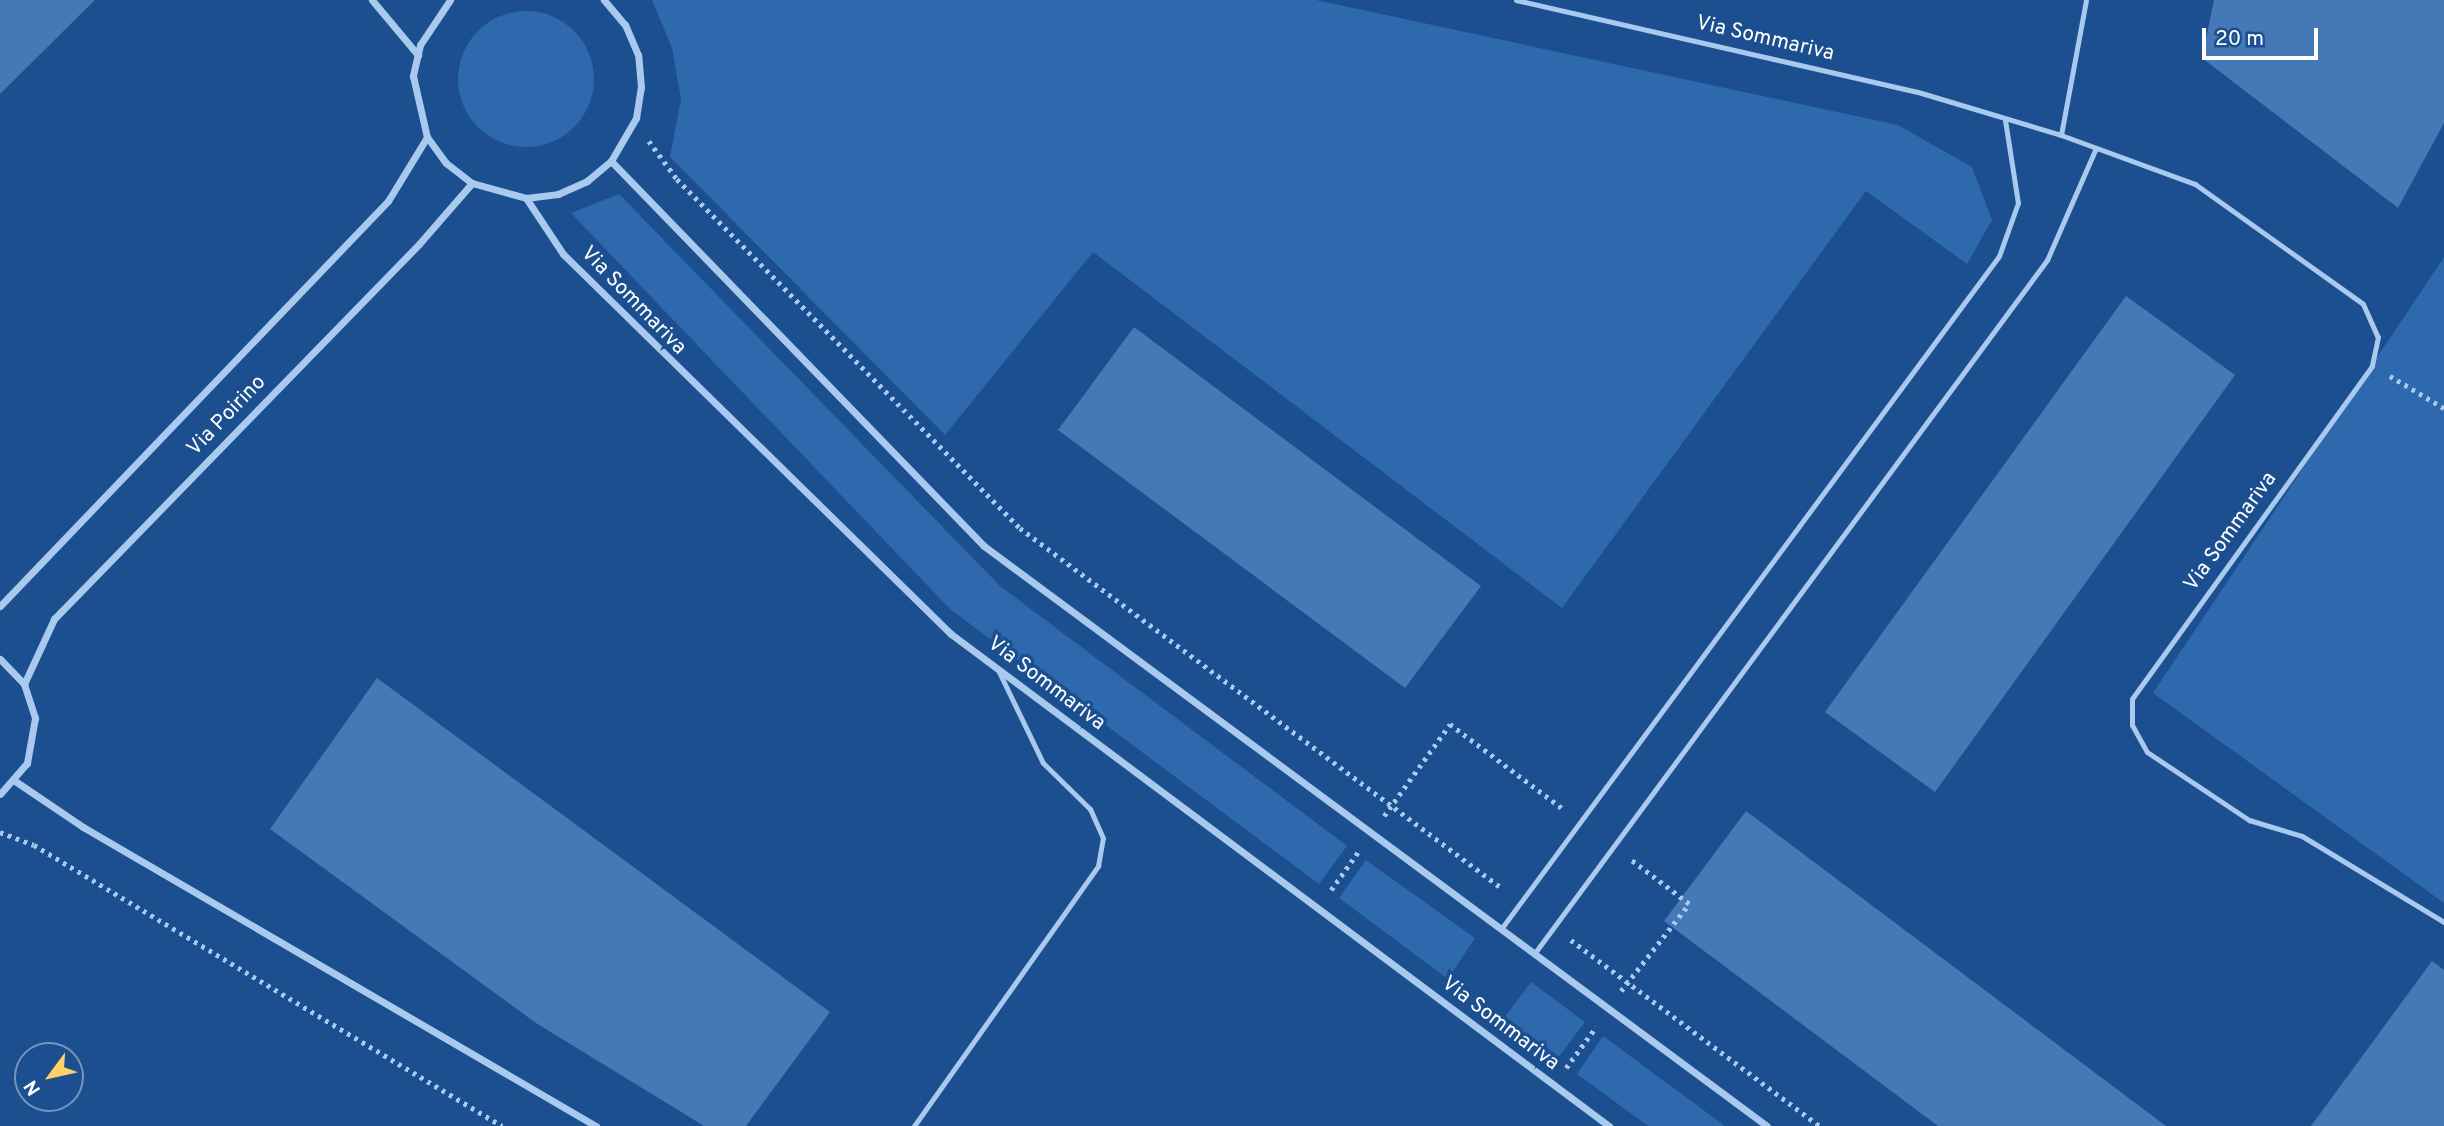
<!DOCTYPE html>
<style>
body{margin:0}
#map{position:relative;width:2444px;height:1126px;overflow:hidden;background:#1b4f8f;font-family:Overpass,sans-serif}
div>[style]{position:absolute}
[style*='--x']{left:calc(var(--x)*1px);top:calc(var(--y)*1px);width:calc(var(--w)*1px);rotate:calc(var(--a)*1deg)}
.green>*{inset:0;background:#2e69ad}
.round{border-radius:50%}
.building>*{inset:0;background:#4478b7}
.path>*{height:4.5px;margin-top:-2.25px;transform-origin:0;background:repeating-linear-gradient(90deg,#a9c9ee 0 3.5px,transparent 0 8.5px)}
.service>*{height:5px;margin:-2.5px;padding:0 2.5px;transform-origin:2.5px;border-radius:2.5px;background:#a9c9ee}
.minor>*{height:7px;margin:-3.5px;padding:0 3.5px;transform-origin:3.5px;border-radius:3.5px;background:#a9c9ee}
span{translate:-50% -50%;white-space:nowrap;text-align:center;line-height:1.15;-webkit-text-stroke:7px #1b4f8f;paint-order:stroke}
.street-label{font-size:21px;color:#fff}
.north{position:absolute;left:14px;top:1042px;width:70px;height:70px;box-sizing:border-box;background:#1b4f8f;border:2px solid #7695bc;border-radius:50%;rotate:237deg;font-size:19px;font-weight:700;line-height:28px;text-align:center;color:#fff}
.north::after{content:'';display:block;margin:auto;width:24px;height:32px;background:#ffd166;clip-path:polygon(50% 0,100% 100%,50% 72%,0 100%)}
.scale{position:absolute;left:2202px;top:28px;width:116px;height:32px;box-sizing:border-box;border:4px solid #fff;border-top:0;padding-left:9px;font-size:21px;line-height:24px;white-space:nowrap;color:#fff;-webkit-text-stroke:5px #1b4f8f;paint-order:stroke}
</style>
<div id="map">
<div class="green">
<div style="clip-path:polygon(652px 0,1316px 0,1898px 125px,1972px 167px,1992px 220px,1967px 264px,1866px 191px,1562px 608px,1093px 252px,945px 435px,670px 157px,681px 99px,672px 48px)"></div>
<div class="round" style="left:458px;top:11px;width:136px;height:136px"></div>
<div style="clip-path:polygon(619px 194px,1000px 586px,1347px 846px,1319px 884px,950px 609px,571px 213px)"></div>
<div style="clip-path:polygon(2444px 257px,2444px 903px,2153px 693px)"></div>
<div style="clip-path:polygon(1366px 860px,1475px 938px,1448px 979px,1339px 898px)"></div>
<div style="clip-path:polygon(1531px 982px,1585px 1022px,1557px 1059px,1504px 1018px)"></div>
<div style="clip-path:polygon(1603px 1036px,1725px 1126px,1648px 1126px,1577px 1074px)"></div>
</div>
<div class="building">
<div style="clip-path:polygon(0 0,95px 0,0 94px)"></div>
<div style="clip-path:polygon(2214px 0,2444px 0,2444px 123px,2398px 208px,2202px 58px)"></div>
<div style="clip-path:polygon(2126px 296px,2235px 375px,1935px 792px,1825px 712px)"></div>
<div style="clip-path:polygon(1134px 327px,1481px 586px,1405px 688px,1058px 430px)"></div>
<div style="clip-path:polygon(377px 678px,830px 1012px,746px 1126px,704px 1126px,536px 1023px,270px 829px)"></div>
<div style="clip-path:polygon(1746px 811px,2166px 1126px,1938px 1126px,1664px 921px)"></div>
<div style="clip-path:polygon(2432px 961px,2444px 970px,2444px 1126px,2311px 1126px)"></div>
</div>
<div class="path">
<div style="--x:649;--y:141;--w:47;--a:53.6"></div>
<div style="--x:677;--y:179;--w:489;--a:45.5"></div>
<div style="--x:1020;--y:528;--w:603;--a:36.77"></div>
<div style="--x:2390;--y:376;--w:63;--a:30.7"></div>
<div style="--x:1384;--y:816;--w:113;--a:-54.3"></div>
<div style="--x:1450;--y:724;--w:140;--a:36.9"></div>
<div style="--x:0;--y:832;--w:36;--a:21"></div>
<div style="--x:34;--y:845;--w:546;--a:30.98"></div>
<div style="--x:1331;--y:890;--w:47;--a:-54.6"></div>
<div style="--x:1571;--y:940;--w:311;--a:36.8"></div>
<div style="--x:1621;--y:991;--w:110;--a:-52"></div>
<div style="--x:1689;--y:904;--w:73;--a:-142.8"></div>
<div style="--x:1566;--y:1068;--w:51;--a:-53.8"></div>
</div>
<div class="service">
<div style="--x:1516;--y:0;--w:412;--a:12.9"></div>
<div style="--x:1918;--y:92;--w:149;--a:16.7"></div>
<div style="--x:2061;--y:135;--w:143;--a:20.1"></div>
<div style="--x:2195;--y:184;--w:206;--a:35.5"></div>
<div style="--x:2363;--y:304;--w:36;--a:66"></div>
<div style="--x:2378;--y:337;--w:30;--a:102"></div>
<div style="--x:2372;--y:366;--w:410;--a:125.8"></div>
<div style="--x:2132;--y:699;--w:26;--a:90"></div>
<div style="--x:2132;--y:725;--w:31;--a:61"></div>
<div style="--x:2147;--y:752;--w:123;--a:33.7"></div>
<div style="--x:2249;--y:820;--w:55;--a:16.8"></div>
<div style="--x:2302;--y:836;--w:166;--a:31.2"></div>
<div style="--x:2061;--y:135;--w:137;--a:-79.5"></div>
<div style="--x:1501;--y:929;--w:837;--a:-53.5"></div>
<div style="--x:1999;--y:256;--w:56;--a:-70.3"></div>
<div style="--x:2018;--y:203;--w:84;--a:-98.9"></div>
<div style="--x:1534;--y:954;--w:863;--a:-53.53"></div>
<div style="--x:2047;--y:260;--w:122;--a:-66.4"></div>
<div style="--x:914;--y:1126;--w:319;--a:-54.7"></div>
<div style="--x:1098;--y:866;--w:28;--a:-80"></div>
<div style="--x:1103;--y:838;--w:32;--a:-114"></div>
<div style="--x:1090;--y:809;--w:66;--a:-135.6"></div>
<div style="--x:1043;--y:763;--w:103;--a:-115.8"></div>
</div>
<div class="minor">
<div style="--x:372;--y:0;--w:72;--a:50.1"></div>
<div style="--x:450;--y:0;--w:54;--a:123.7"></div>
<div style="--x:420;--y:45;--w:32;--a:103"></div>
<div style="--x:413;--y:76;--w:63;--a:77.1"></div>
<div style="--x:427;--y:137;--w:32;--a:54"></div>
<div style="--x:446;--y:163;--w:33;--a:38"></div>
<div style="--x:472;--y:183;--w:56;--a:15.5"></div>
<div style="--x:526;--y:198;--w:32;--a:-7"></div>
<div style="--x:558;--y:194;--w:32;--a:-24"></div>
<div style="--x:587;--y:181;--w:31;--a:-40"></div>
<div style="--x:611;--y:161;--w:50;--a:-59.8"></div>
<div style="--x:636;--y:118;--w:31;--a:-81"></div>
<div style="--x:641;--y:87;--w:32;--a:-95"></div>
<div style="--x:638;--y:55;--w:33;--a:-113"></div>
<div style="--x:625;--y:25;--w:33;--a:-130"></div>
<div style="--x:611;--y:161;--w:536;--a:45.91"></div>
<div style="--x:984;--y:546;--w:974;--a:36.53"></div>
<div style="--x:526;--y:198;--w:67;--a:56.5"></div>
<div style="--x:563;--y:254;--w:543;--a:44.4"></div>
<div style="--x:951;--y:634;--w:822;--a:36.79"></div>
<div style="--x:0;--y:606;--w:561;--a:-46.23"></div>
<div style="--x:388;--y:201;--w:75;--a:-58.6"></div>
<div style="--x:0;--y:659;--w:35;--a:46"></div>
<div style="--x:24;--y:684;--w:36;--a:72"></div>
<div style="--x:35;--y:718;--w:46;--a:100.1"></div>
<div style="--x:27;--y:763;--w:41;--a:131.1"></div>
<div style="--x:24;--y:684;--w:72;--a:-65.2"></div>
<div style="--x:54;--y:619;--w:523;--a:-45.77"></div>
<div style="--x:419;--y:244;--w:81;--a:-49"></div>
<div style="--x:15;--y:781;--w:82;--a:34.1"></div>
<div style="--x:83;--y:827;--w:594;--a:30.24"></div>
</div>
<div class="street-label">
<span style="left:1765px;top:39px;rotate:13deg">Via Sommariva</span>
<span style="left:633px;top:301px;rotate:46deg">Via Sommariva</span>
<span style="left:227px;top:416px;rotate:-46deg">Via Poirino</span>
<span style="left:2231px;top:532px;rotate:-54deg">Via Sommariva</span>
<span style="left:1046px;top:684px;rotate:37deg">Via Sommariva</span>
<span style="left:1500px;top:1024px;rotate:37deg">Via Sommariva</span>
</div>
<div class="north">N</div>
<div class="scale">20 m</div>
</div>
